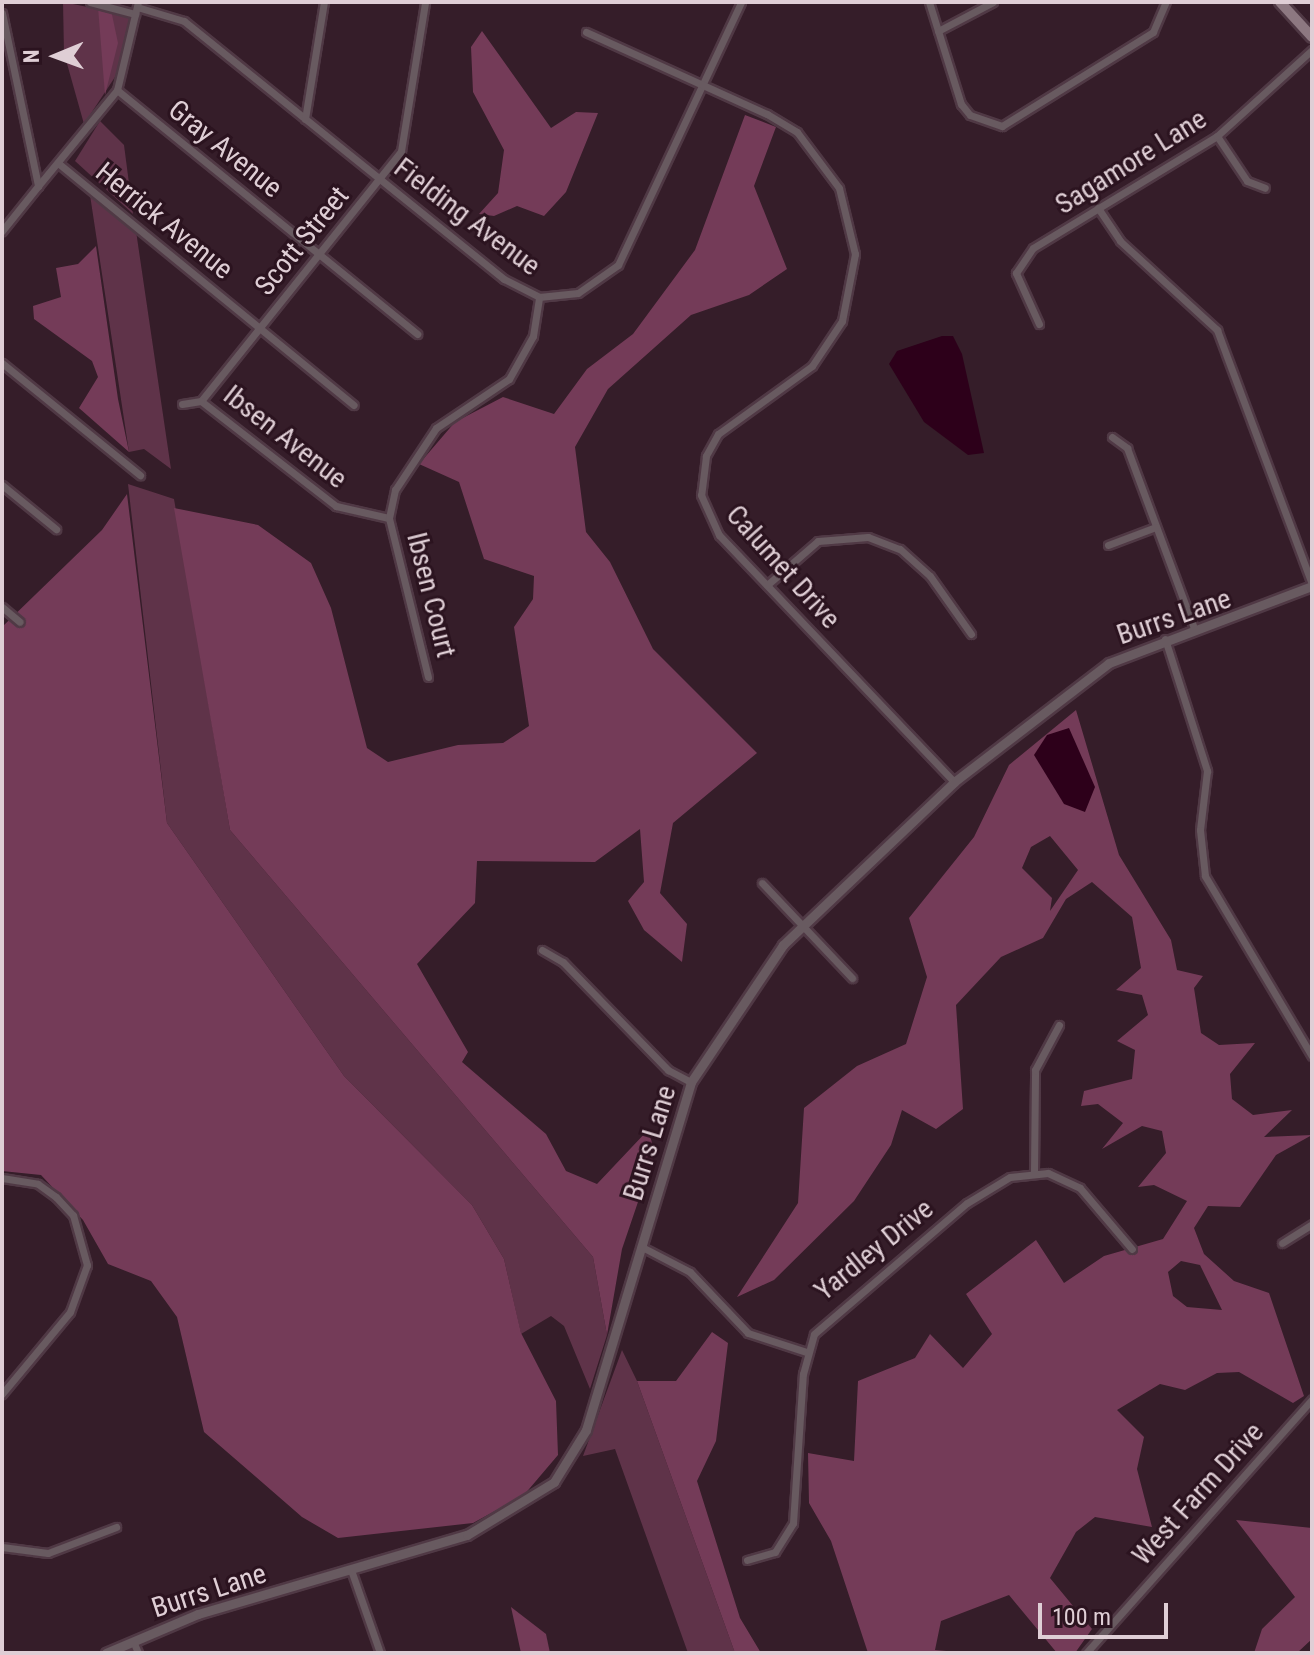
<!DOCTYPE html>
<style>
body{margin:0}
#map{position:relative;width:1314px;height:1655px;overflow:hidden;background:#351d29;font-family:"Roboto Condensed",sans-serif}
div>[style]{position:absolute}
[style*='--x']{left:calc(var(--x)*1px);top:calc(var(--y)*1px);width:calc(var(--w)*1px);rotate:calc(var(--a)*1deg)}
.green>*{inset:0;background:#5f3349}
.forest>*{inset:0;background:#743b58}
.water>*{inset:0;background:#2d001a}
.roads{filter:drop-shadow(2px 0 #503945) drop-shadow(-2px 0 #503945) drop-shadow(0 2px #503945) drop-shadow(0 -2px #503945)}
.minor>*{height:7px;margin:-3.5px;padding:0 3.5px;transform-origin:3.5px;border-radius:3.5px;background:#685a60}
.tertiary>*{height:9px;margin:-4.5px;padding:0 4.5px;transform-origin:4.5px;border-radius:4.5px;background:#685a60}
.secondary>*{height:10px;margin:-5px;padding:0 5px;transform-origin:5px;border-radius:5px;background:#8d7881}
span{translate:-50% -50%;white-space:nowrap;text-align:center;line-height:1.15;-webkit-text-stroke:6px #2b131f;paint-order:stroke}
.street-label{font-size:28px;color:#dfced5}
.frame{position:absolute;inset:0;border:4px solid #dfced5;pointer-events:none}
.north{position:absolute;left:16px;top:16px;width:80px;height:80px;-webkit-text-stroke:6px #2b131f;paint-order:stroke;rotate:269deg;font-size:22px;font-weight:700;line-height:32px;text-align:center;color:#dfced5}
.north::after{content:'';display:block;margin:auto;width:28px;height:36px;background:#dfced5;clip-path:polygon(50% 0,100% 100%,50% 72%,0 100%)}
.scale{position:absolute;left:1038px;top:1603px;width:130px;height:36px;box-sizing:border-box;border:4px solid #dfced5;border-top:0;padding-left:10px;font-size:24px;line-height:28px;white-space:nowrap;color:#dfced5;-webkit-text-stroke:6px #2b131f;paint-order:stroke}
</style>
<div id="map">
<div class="green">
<div style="clip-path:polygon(63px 2px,132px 16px,117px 74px,84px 124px,64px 53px)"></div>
<div style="clip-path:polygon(100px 121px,124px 145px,133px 214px,75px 161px)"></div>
<div style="clip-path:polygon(90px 195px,136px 231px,171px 469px,144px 449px,129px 452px)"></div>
<div style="clip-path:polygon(128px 484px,174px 499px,230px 830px,593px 1257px,607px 1335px,590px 1389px,564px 1326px,551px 1316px,521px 1334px,504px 1259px,472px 1205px,344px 1076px,167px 823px)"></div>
<div style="clip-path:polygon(622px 1350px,637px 1381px,735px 1653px,688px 1653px,615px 1449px,583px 1456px)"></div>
</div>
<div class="forest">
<div style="clip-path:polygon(98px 7px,111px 10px,118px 43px,105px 95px)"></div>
<div style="clip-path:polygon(482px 31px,551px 128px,576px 112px,598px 113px,566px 192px,544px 216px,517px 206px,494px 216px,479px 214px,498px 193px,504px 150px,473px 92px,471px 47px)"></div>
<div style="clip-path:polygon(745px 115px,776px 127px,754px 186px,787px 269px,749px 295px,691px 315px,608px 389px,575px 447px,586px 532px,610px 562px,653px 649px,757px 753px,673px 823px,660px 893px,687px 924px,682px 962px,644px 930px,628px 901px,644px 882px,640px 829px,595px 862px,477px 861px,475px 903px,417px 964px,468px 1052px,462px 1062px,546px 1134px,566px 1171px,597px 1184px,648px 1130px,655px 1152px,622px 1249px,607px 1335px,593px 1257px,230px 830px,174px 508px,258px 525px,311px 563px,331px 608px,367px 748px,388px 762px,458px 745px,503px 743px,529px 726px,514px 627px,533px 599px,534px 576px,484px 559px,459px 482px,419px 464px,455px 422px,503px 397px,554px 414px,587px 369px,633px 334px,695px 250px)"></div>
<div style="clip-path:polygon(96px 246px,118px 399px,129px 452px,79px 408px,98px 377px,92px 361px,34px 319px,33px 306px,61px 297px,56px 268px,78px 264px)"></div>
<div style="clip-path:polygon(127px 494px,167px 823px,344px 1076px,472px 1205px,504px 1259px,521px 1333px,556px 1401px,558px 1455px,524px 1495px,473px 1523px,338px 1538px,302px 1517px,204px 1432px,177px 1317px,151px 1281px,108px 1264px,83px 1220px,41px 1175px,2px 1171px,2px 627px,102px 530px)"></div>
<div style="clip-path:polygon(evenodd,1076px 710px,1119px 855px,1171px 940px,1177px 970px,1203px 976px,1194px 988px,1201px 1033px,1219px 1045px,1255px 1043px,1230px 1074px,1232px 1099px,1253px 1115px,1292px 1110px,1264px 1137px,1312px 1135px,1276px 1155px,1240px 1207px,1208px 1206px,1194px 1228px,1204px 1254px,1234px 1281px,1269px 1293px,1304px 1396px,1293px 1403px,1239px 1372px,1217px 1373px,1185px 1390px,1160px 1384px,1117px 1410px,1144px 1437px,1137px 1469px,1152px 1527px,1095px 1517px,1076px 1532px,1050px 1578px,1092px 1629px,1075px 1653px,1057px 1653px,1009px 1595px,941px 1621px,935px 1650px,969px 1653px,868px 1653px,831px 1541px,809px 1503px,808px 1453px,854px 1461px,858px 1381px,915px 1358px,930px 1334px,963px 1368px,992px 1334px,966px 1294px,1036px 1240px,1064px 1283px,1104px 1256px,1163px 1239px,1187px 1201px,1154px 1185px,1138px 1187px,1166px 1153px,1162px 1131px,1142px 1126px,1102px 1149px,1123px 1123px,1098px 1104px,1081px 1106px,1084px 1091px,1132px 1079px,1135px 1050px,1117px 1041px,1148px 1015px,1142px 995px,1116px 990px,1141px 968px,1132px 917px,1092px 882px,1066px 899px,1043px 938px,1001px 957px,956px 1005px,963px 1109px,936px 1129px,902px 1110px,891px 1145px,854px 1201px,774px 1280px,737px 1297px,798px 1203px,804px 1108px,857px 1066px,906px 1044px,927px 977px,909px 918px,974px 837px,1009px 765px,1076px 710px,1050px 836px,1078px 870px,1050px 911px,1052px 898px,1022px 868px,1031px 847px,1050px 836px,1076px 710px,1181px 1261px,1200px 1265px,1222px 1310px,1187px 1307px,1173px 1296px,1168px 1272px,1181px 1261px)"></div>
<div style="clip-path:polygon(712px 1332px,728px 1343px,716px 1441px,697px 1481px,740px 1618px,761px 1653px,735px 1653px,637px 1381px,676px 1381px)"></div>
<div style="clip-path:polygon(1236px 1520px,1312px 1528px,1312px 1639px,1297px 1653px,1254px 1653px,1262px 1629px,1295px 1597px)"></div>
<div style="clip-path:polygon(511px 1607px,546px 1634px,550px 1653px,521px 1653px)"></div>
</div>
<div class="water">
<div style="clip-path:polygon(942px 336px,953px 336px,962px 354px,984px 453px,968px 455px,924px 422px,889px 364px,897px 351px)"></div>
<div style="clip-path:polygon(1069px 728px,1095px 787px,1085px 812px,1064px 804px,1034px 755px,1047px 735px)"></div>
</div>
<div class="roads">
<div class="minor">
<div style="--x:90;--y:2;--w:47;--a:14.9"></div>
<div style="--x:929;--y:2;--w:107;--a:72.6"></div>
<div style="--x:961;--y:104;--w:14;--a:51"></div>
<div style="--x:970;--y:115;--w:34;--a:19"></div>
<div style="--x:1002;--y:126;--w:178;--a:-31.9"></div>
<div style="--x:1153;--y:32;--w:33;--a:-67"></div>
<div style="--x:137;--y:7;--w:49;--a:16.6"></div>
<div style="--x:184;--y:21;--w:411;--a:38.9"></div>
<div style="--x:504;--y:279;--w:39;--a:27"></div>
<div style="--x:539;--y:297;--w:39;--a:-6"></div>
<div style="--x:578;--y:293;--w:49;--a:-35"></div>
<div style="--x:618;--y:265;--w:290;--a:-64.9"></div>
<div style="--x:2;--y:13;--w:177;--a:78.2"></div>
<div style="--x:38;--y:186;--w:58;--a:128.7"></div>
<div style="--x:938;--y:31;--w:62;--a:-27.8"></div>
<div style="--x:586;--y:32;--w:199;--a:24.4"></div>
<div style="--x:767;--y:114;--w:35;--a:31"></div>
<div style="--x:797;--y:132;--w:70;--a:53.1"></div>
<div style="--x:839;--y:188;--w:68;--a:76.4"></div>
<div style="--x:855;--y:254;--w:68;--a:101"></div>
<div style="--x:842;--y:321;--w:54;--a:123.7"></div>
<div style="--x:812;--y:366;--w:116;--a:144.1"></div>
<div style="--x:718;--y:434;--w:25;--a:119"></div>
<div style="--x:706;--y:456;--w:39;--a:97"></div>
<div style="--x:701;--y:495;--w:44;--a:65.8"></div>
<div style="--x:719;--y:535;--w:341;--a:46.4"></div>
<div style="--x:117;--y:90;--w:387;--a:39.1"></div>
<div style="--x:305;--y:119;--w:119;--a:-80.8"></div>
<div style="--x:1217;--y:136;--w:54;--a:56.3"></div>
<div style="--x:1247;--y:181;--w:19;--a:21"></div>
<div style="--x:58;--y:163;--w:382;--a:39.3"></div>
<div style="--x:38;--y:186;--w:124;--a:-50.5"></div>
<div style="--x:117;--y:90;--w:90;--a:-76.6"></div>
<div style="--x:1098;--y:208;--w:40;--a:56"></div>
<div style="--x:1120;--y:241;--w:132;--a:42.5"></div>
<div style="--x:1217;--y:330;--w:271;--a:69.5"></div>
<div style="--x:1039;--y:324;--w:56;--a:-114.3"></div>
<div style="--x:1016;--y:273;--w:30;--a:-56"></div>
<div style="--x:1033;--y:248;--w:215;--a:-31.3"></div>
<div style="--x:1217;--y:136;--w:128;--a:-42.2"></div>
<div style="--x:2;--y:363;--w:178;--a:39.1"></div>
<div style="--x:201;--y:401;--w:320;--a:-51.3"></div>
<div style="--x:401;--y:151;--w:151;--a:-80.8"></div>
<div style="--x:201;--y:401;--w:171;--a:37.9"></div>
<div style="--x:336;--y:506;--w:54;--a:12.8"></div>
<div style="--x:182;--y:404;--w:19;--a:-9"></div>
<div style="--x:1112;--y:437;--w:19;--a:36"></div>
<div style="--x:1127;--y:448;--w:195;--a:69.6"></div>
<div style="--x:2;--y:485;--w:70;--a:39.2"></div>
<div style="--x:1108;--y:545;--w:51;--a:-20.6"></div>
<div style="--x:767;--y:585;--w:67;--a:-40.8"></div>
<div style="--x:818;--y:541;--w:50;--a:-4.6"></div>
<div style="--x:868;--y:537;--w:34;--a:21"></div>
<div style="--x:900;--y:549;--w:40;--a:42"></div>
<div style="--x:930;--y:576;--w:71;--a:54.7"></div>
<div style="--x:2;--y:607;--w:23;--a:40"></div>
<div style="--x:1165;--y:639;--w:139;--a:72.3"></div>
<div style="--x:1207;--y:771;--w:59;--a:96.8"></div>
<div style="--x:1200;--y:830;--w:46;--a:83.8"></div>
<div style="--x:1205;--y:876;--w:209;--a:59.3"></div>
<div style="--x:428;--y:677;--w:164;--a:-103.8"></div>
<div style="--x:389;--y:518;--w:29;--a:-78"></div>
<div style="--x:395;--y:490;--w:74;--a:-56.5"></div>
<div style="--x:436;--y:428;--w:88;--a:-33.9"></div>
<div style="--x:509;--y:379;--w:49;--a:-60.8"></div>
<div style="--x:533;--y:336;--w:39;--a:-81"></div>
<div style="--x:762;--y:883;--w:131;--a:46.5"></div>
<div style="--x:542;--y:950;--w:24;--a:30"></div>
<div style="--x:563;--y:962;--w:151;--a:45.8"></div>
<div style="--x:668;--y:1070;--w:26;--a:28"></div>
<div style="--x:1034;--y:1172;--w:102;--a:-89.4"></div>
<div style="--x:1035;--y:1070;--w:51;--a:-61.9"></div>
<div style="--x:2;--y:1178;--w:36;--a:9"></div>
<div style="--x:38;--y:1184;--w:22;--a:36"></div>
<div style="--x:56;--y:1197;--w:25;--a:47"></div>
<div style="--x:73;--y:1215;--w:52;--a:74.4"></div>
<div style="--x:87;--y:1265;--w:50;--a:109.9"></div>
<div style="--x:70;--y:1312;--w:107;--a:129.7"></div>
<div style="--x:1282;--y:1243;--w:36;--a:-32"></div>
<div style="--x:642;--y:1247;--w:54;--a:27.5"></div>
<div style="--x:690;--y:1272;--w:84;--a:46.4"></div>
<div style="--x:748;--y:1333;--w:61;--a:18.1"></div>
<div style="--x:2;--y:1547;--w:46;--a:7.4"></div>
<div style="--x:48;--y:1553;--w:73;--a:-20.9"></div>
<div style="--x:747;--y:1560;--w:29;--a:-16"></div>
<div style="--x:775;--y:1552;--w:34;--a:-58"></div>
<div style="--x:793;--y:1523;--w:149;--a:-86.2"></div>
<div style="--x:803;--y:1374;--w:41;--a:-74.6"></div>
<div style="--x:814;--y:1334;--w:201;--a:-40.6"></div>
<div style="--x:967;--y:1203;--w:50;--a:-31.2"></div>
<div style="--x:1010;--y:1177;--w:38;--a:-6"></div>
<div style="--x:1048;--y:1173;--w:35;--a:25"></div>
<div style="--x:1080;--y:1188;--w:80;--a:49.6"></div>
<div style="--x:351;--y:1570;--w:88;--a:70.7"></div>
<div style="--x:133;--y:1641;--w:13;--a:67"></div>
<div style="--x:1086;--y:1653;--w:340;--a:-48.3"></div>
</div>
<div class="tertiary">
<div style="--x:106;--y:1653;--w:100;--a:-23"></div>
<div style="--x:198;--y:1614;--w:280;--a:-16.4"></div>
<div style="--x:467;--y:1535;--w:102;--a:-31.3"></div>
<div style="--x:554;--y:1482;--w:61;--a:-58.4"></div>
<div style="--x:586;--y:1430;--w:363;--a:-73.2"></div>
<div style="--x:691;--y:1082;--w:165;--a:-56.1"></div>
<div style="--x:783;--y:945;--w:236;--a:-43.6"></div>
<div style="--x:954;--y:782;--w:195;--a:-37.5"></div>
<div style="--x:1109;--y:663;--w:217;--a:-20.8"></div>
</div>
<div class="secondary">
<div style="--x:1280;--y:2;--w:47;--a:47.6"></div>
</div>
</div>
<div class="street-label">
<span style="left:225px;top:149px;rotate:39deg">Gray Avenue</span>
<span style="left:1131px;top:162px;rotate:-32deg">Sagamore Lane</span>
<span style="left:467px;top:217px;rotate:37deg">Fielding Avenue</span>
<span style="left:164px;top:221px;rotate:39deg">Herrick Avenue</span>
<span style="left:302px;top:241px;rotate:-51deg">Scott Street</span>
<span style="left:285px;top:437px;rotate:38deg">Ibsen Avenue</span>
<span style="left:783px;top:567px;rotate:48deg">Calumet Drive</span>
<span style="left:431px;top:595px;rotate:76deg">Ibsen Court</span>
<span style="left:1174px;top:617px;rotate:-19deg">Burrs Lane</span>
<span style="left:650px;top:1143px;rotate:-73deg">Burrs Lane</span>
<span style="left:874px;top:1250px;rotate:-39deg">Yardley Drive</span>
<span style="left:1198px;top:1494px;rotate:-48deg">West Farm Drive</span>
<span style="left:209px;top:1591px;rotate:-18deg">Burrs Lane</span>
</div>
<div class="frame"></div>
<div class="north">N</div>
<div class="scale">100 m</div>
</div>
